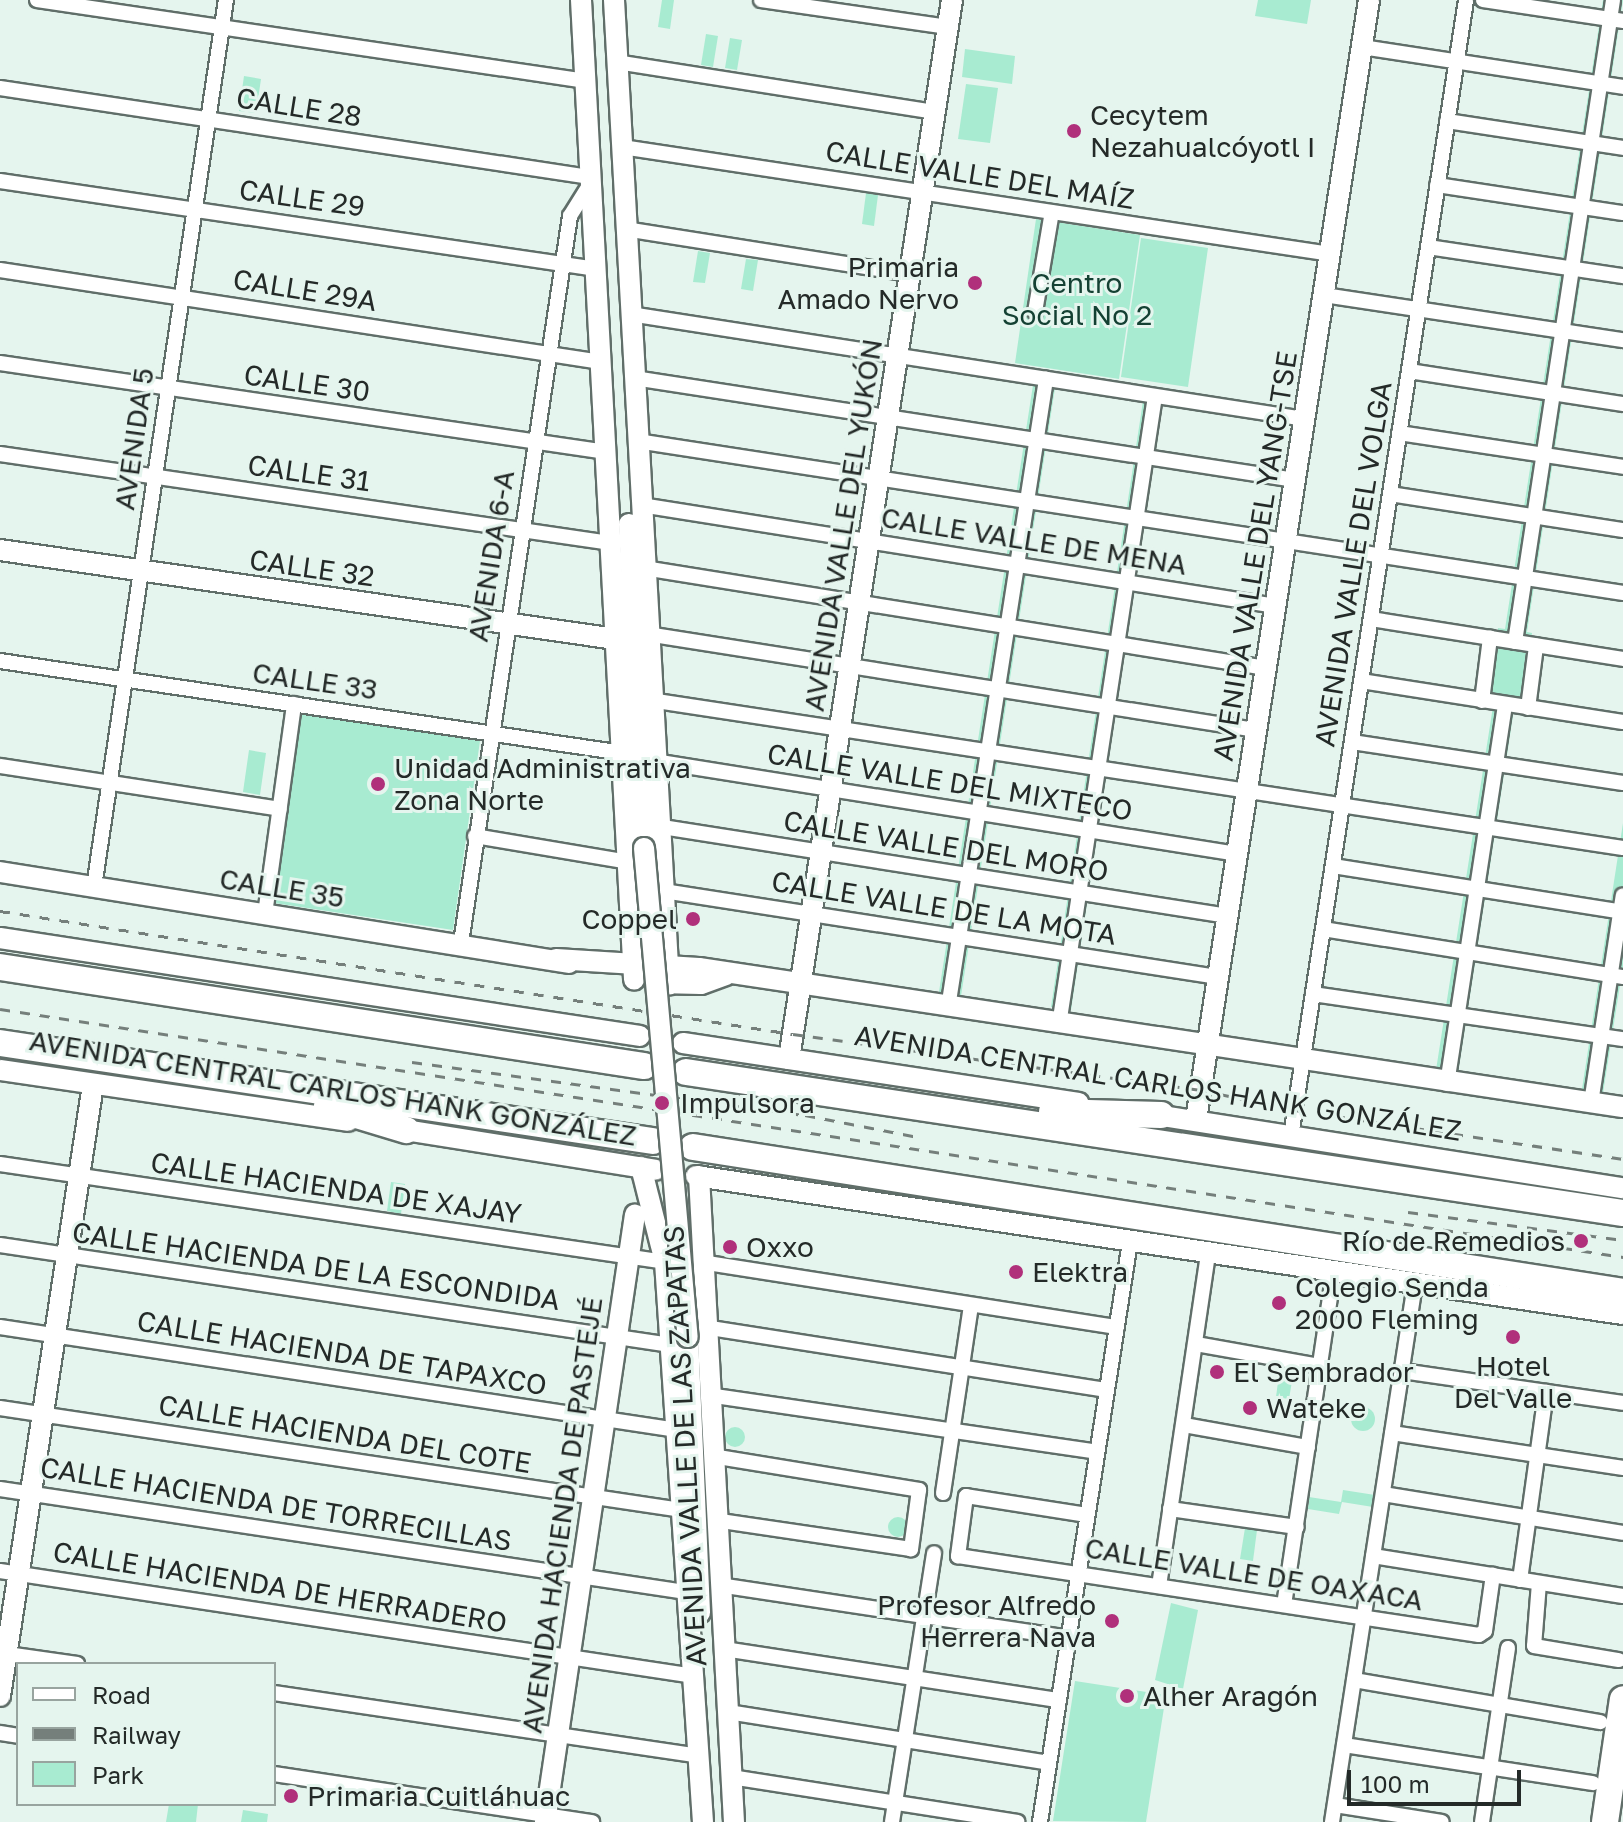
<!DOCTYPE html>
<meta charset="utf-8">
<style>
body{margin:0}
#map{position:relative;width:1623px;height:1822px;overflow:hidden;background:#e5f5ee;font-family:"Golos Text",sans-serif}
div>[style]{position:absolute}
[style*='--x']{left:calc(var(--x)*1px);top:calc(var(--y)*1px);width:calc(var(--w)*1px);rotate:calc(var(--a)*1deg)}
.green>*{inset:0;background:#a8ebd1}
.round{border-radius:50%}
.roads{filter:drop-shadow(2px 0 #606e69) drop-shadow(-2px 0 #606e69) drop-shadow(0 2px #606e69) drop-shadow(0 -2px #606e69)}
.street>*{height:14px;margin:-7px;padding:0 7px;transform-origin:7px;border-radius:7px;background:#fff}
.secondary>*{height:20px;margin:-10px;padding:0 10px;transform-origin:10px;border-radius:10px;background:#fff}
.highway>*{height:26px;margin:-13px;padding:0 13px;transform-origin:13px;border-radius:13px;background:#fff}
.rail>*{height:3px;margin-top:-1.5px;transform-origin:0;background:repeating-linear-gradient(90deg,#757f7b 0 10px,transparent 0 20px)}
.bridges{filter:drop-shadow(2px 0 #606e69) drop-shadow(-2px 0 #606e69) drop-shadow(0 2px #606e69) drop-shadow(0 -2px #606e69)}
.secondary-bridge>*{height:20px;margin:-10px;padding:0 10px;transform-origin:10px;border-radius:10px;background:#fff}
.dots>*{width:22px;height:22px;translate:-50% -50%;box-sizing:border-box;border:4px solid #e5f5ee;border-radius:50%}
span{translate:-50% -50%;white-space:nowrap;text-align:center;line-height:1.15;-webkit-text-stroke:6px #e5f5ee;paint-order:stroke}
.street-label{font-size:28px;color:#242a28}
.poi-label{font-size:28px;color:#242a28}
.left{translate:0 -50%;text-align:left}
.right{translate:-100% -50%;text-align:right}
.park-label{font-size:28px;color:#144133}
.legend{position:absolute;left:16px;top:1662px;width:260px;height:144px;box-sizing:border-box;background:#e5f5ee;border:2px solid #98a49f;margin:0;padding:10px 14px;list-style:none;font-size:24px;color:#242a28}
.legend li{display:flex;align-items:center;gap:16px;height:40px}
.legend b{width:40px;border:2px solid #98a49f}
.scale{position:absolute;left:1347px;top:1770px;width:174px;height:36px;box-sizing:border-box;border:4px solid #242a28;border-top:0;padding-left:10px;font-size:24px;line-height:28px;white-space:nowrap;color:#242a28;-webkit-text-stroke:6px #e5f5ee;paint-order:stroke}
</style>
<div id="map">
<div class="green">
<div style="clip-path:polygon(662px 0,674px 0,670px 29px,658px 27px)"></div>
<div style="clip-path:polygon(1258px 0,1311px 0,1307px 24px,1255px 16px)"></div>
<div style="clip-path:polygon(1603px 0,1623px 0,1527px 632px,1532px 633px,1525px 704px,1515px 703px,1458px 1073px,1436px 1070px,1494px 700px,1489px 699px,1498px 628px,1505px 629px)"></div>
<div style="clip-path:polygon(706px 34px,718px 36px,713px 67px,701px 65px)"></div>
<div style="clip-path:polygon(730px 38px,742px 40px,737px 70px,725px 68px)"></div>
<div style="clip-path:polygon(965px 49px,1015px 56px,1012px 84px,962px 77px)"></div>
<div style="clip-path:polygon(244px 76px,261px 79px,256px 113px,239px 111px)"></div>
<div style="clip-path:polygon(966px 84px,998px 88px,990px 143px,958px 139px)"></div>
<div style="clip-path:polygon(866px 193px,878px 195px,874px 226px,862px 224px)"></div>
<div style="clip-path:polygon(1036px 219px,1140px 235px,1119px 379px,1015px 363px)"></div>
<div style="clip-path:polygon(1141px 238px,1208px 248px,1188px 387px,1121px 377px)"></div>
<div style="clip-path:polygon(698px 251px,710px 253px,705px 283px,693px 282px)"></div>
<div style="clip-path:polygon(746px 259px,758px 260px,753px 291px,741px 289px)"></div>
<div style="clip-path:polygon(1033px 385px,1055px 388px,961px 996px,939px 992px)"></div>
<div style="clip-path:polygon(1143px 401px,1162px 404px,1071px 1010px,1051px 1007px)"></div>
<div style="clip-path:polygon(301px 714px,480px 741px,453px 930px,274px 903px)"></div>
<div style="clip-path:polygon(249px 750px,266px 753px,260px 795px,243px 792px)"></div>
<div style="clip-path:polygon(1623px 823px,1623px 966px,1603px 1093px,1582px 1089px)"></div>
<div style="clip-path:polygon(391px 1182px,405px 1184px,401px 1214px,387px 1211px)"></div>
<div style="clip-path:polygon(1280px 1367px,1294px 1369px,1289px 1399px,1276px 1397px)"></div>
<div class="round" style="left:1351px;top:1407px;width:24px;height:24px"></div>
<div class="round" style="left:725px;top:1427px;width:20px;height:20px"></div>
<div style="clip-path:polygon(1343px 1490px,1375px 1495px,1373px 1507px,1342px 1502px,1339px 1514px,1308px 1509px,1309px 1497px,1341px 1502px)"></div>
<div class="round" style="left:888px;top:1517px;width:20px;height:20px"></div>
<div style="clip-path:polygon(1245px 1528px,1257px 1530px,1253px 1561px,1240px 1559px)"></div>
<div style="clip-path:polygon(1171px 1603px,1198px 1610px,1183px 1689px,1155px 1680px)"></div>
<div style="clip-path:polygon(1075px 1681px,1166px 1695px,1146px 1822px,1053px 1821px)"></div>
<div style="clip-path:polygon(169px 1804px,198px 1804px,196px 1822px,166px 1822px)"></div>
<div style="clip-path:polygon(243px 1810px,268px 1814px,267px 1822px,241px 1822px)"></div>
</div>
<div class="roads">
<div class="street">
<div style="--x:37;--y:0;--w:555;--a:8.39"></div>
<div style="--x:761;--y:0;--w:189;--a:8.2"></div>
<div style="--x:1483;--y:0;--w:142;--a:8.5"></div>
<div style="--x:1362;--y:47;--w:264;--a:8.7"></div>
<div style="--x:616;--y:62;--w:323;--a:8.9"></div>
<div style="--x:0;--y:88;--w:597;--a:8.58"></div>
<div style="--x:1447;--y:121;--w:178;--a:8.7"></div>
<div style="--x:622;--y:147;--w:716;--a:8.59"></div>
<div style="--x:0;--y:181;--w:603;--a:8.39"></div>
<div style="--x:1437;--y:185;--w:188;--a:8.6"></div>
<div style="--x:625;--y:229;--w:289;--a:9"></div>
<div style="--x:1428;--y:247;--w:197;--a:8.5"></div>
<div style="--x:0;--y:270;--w:608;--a:8.7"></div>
<div style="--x:1324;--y:295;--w:302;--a:8.6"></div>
<div style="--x:1035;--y:312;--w:101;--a:-80.4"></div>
<div style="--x:630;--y:314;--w:682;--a:8.85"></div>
<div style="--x:0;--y:363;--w:613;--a:8.35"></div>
<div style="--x:1409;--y:371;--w:217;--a:8.8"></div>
<div style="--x:634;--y:378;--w:669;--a:8.77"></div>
<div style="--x:1399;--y:433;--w:227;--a:8.6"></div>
<div style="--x:637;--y:441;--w:998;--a:8.76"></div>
<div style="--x:0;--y:454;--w:616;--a:8.3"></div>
<div style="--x:1390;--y:494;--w:236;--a:8.8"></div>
<div style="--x:641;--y:505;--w:643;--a:9.04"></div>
<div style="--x:644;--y:568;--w:630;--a:9.13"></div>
<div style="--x:1371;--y:619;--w:255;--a:9"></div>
<div style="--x:647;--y:634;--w:617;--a:8.96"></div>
<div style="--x:1515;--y:642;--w:649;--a:-81.32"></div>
<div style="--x:0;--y:661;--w:630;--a:8.4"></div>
<div style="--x:1361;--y:681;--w:265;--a:8.9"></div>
<div style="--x:650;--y:700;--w:984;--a:8.65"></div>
<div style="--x:1482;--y:701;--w:64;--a:-82.8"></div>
<div style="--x:1528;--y:708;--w:63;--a:-82.6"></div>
<div style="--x:1352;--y:742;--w:274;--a:8.6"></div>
<div style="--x:654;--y:761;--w:590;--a:9.06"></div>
<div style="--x:0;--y:766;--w:283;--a:8.7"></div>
<div style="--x:656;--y:826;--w:579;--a:8.94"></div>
<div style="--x:475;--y:836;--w:162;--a:9.6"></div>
<div style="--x:1333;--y:866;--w:294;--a:9"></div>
<div style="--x:94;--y:887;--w:897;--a:-81.54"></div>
<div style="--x:657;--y:890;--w:568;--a:8.82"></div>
<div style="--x:265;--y:914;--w:212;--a:-82.1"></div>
<div style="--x:1323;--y:929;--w:304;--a:9.1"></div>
<div style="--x:461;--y:943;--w:735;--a:-81.47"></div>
<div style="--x:570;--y:216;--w:39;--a:-58"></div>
<div style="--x:1313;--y:994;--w:313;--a:8.3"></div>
<div style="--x:948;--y:1008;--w:637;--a:-81.14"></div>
<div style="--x:1059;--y:1025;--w:636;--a:-81.32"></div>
<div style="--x:1447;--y:1084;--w:383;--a:-81.3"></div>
<div style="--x:1591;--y:1103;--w:210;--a:-81.3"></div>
<div style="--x:1291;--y:1136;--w:1149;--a:-81.24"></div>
<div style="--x:0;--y:1164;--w:672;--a:8.38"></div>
<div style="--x:0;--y:1245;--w:678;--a:8.48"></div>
<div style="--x:701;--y:1262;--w:421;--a:8.9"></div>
<div style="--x:0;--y:1327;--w:685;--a:8.65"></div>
<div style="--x:704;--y:1327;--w:408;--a:8.9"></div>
<div style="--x:1196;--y:1344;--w:125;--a:10.1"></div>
<div style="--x:1402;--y:1371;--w:223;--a:8.2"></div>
<div style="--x:708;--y:1395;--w:393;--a:8.3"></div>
<div style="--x:0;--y:1408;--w:690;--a:8.51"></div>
<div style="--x:1184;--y:1425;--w:126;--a:10.1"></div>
<div style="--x:1392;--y:1433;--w:234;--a:8.6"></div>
<div style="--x:712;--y:1456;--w:210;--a:9.3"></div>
<div style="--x:919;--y:1490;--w:60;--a:97.7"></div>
<div style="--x:911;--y:1549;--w:198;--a:-171.6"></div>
<div style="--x:0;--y:1489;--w:694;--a:8.54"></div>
<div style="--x:943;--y:1493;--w:190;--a:-81.5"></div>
<div style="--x:1383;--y:1494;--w:243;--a:9.2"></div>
<div style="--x:1170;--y:1509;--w:128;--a:8.1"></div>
<div style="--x:1087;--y:1515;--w:122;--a:-171.1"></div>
<div style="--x:966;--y:1496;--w:61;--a:97.6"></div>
<div style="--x:958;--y:1556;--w:527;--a:8.62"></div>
<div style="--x:1479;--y:1635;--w:7;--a:-34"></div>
<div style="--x:1485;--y:1631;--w:57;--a:-81.9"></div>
<div style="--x:1373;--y:1556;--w:253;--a:9.1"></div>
<div style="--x:0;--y:1571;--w:702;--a:8.6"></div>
<div style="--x:1520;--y:1580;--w:190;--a:-82.1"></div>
<div style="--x:1539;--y:1583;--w:63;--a:94.5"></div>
<div style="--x:1534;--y:1646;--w:86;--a:9.4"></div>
<div style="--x:719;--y:1585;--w:353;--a:8.6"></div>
<div style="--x:1159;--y:1586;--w:336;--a:-81.6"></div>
<div style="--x:1284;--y:1605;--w:337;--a:-81.5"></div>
<div style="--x:724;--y:1649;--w:339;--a:8.7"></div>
<div style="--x:0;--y:1653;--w:78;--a:8.1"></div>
<div style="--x:1354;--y:1680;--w:250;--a:9.7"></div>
<div style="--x:274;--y:1693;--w:430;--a:8.4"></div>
<div style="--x:728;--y:1712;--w:325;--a:9"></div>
<div style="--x:0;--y:1733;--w:18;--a:9"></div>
<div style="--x:1344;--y:1745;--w:252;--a:8.7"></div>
<div style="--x:274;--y:1774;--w:322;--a:8.6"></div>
<div style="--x:731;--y:1777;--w:290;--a:8.9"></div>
<div style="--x:1335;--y:1805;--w:108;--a:9"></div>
<div style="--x:892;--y:1822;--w:272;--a:-81.1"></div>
<div style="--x:1040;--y:1822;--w:587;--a:-81.18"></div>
<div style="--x:1332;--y:1822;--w:544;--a:-81.23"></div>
<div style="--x:1482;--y:1822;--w:176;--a:-81.5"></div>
</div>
<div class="secondary">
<div style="--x:581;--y:0;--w:981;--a:86.9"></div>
<div style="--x:614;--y:0;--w:986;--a:86.8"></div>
<div style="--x:629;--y:524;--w:308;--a:87.4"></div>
<div style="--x:0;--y:550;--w:621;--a:8.23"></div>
<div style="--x:0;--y:872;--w:576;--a:9.09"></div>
<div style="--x:0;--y:938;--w:647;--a:8.71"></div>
<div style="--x:556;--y:959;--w:143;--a:3.6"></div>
<div style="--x:699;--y:968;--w:934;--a:8.56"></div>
<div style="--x:658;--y:983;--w:43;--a:1.3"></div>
<div style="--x:701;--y:984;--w:27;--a:-20"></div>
<div style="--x:683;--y:1043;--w:400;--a:8.6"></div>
<div style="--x:789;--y:1059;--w:1071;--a:-81.25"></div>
<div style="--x:0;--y:1070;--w:352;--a:8.3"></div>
<div style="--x:1149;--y:1114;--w:480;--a:8.9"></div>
<div style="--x:1196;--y:1120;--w:1133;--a:-81.22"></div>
<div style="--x:392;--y:1128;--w:267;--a:9"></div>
<div style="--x:641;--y:1167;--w:98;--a:75.8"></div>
<div style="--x:665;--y:1262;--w:561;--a:86.12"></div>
<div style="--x:696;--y:1176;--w:937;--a:8.47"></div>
<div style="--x:699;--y:1176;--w:647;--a:86.9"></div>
<div style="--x:688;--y:1337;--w:276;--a:87.5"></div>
<div style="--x:0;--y:1696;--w:618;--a:-81.35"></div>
<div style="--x:545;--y:1822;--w:614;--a:-81.57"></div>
</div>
<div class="highway">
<div style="--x:0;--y:967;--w:652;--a:8.74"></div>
<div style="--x:0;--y:1043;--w:660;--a:8.54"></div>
<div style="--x:686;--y:1072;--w:948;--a:8.56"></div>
<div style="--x:327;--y:1106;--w:83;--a:16.9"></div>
<div style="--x:1052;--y:1112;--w:109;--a:1.6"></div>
<div style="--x:693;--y:1147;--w:941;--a:8.86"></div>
<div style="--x:1605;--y:1822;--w:124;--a:-81.7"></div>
</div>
</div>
<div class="rail">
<div style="--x:0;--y:911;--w:802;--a:8.82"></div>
<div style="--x:793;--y:1034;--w:412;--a:7.8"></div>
<div style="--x:1201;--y:1090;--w:96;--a:12"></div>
<div style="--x:1295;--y:1110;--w:332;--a:8.5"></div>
<div style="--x:0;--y:1009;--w:1642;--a:8.69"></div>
<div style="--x:412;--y:1062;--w:397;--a:7.7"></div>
<div style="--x:805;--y:1115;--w:115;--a:11"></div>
<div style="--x:1408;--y:1212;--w:217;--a:7.4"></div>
</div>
<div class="bridges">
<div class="secondary-bridge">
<div style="--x:644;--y:848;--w:491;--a:84.9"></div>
</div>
</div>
<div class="dots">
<div style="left:1074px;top:131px;background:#b0307b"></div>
<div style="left:975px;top:283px;background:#b0307b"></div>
<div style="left:378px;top:784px;background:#b0307b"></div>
<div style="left:693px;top:919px;background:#b0307b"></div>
<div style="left:662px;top:1103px;background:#b0307b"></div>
<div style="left:1581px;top:1241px;background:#b0307b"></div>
<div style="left:730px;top:1247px;background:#b0307b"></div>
<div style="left:1016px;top:1272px;background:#b0307b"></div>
<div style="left:1279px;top:1303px;background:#b0307b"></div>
<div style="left:1513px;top:1337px;background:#b0307b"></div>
<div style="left:1217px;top:1372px;background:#b0307b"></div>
<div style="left:1250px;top:1408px;background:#b0307b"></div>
<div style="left:1112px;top:1621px;background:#b0307b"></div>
<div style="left:1127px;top:1696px;background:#b0307b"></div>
<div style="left:291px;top:1796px;background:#b0307b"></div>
</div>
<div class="street-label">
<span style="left:299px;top:107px;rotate:9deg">CALLE 28</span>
<span style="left:980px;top:175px;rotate:9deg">CALLE VALLE DEL MAÍZ</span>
<span style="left:302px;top:198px;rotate:8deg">CALLE 29</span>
<span style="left:305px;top:290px;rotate:9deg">CALLE 29A</span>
<span style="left:307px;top:383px;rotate:8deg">CALLE 30</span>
<span style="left:134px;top:439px;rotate:-82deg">AVENIDA 5</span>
<span style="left:309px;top:473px;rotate:8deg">CALLE 31</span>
<span style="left:843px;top:525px;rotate:-81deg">AVENIDA VALLE DEL YUKÓN</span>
<span style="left:1034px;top:541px;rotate:9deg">CALLE VALLE DE MENA</span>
<span style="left:491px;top:556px;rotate:-81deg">AVENIDA 6-A</span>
<span style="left:1255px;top:556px;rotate:-81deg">AVENIDA VALLE DEL YANG-TSE</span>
<span style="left:1353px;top:564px;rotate:-81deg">AVENIDA VALLE DEL VOLGA</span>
<span style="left:312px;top:568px;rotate:8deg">CALLE 32</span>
<span style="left:315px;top:681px;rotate:8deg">CALLE 33</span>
<span style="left:950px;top:782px;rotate:9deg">CALLE VALLE DEL MIXTECO</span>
<span style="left:946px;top:846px;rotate:9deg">CALLE VALLE DEL MORO</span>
<span style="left:282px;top:888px;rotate:9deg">CALLE 35</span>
<span style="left:944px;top:908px;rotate:9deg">CALLE VALLE DE LA MOTA</span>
<span style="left:1158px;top:1083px;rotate:9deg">AVENIDA CENTRAL CARLOS HANK GONZÁLEZ</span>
<span style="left:333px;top:1088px;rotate:9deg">AVENIDA CENTRAL CARLOS HANK GONZÁLEZ</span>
<span style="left:336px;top:1188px;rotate:8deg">CALLE HACIENDA DE XAJAY</span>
<span style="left:316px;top:1266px;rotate:8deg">CALLE HACIENDA DE LA ESCONDIDA</span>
<span style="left:342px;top:1353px;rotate:9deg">CALLE HACIENDA DE TAPAXCO</span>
<span style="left:345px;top:1434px;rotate:9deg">CALLE HACIENDA DEL COTE</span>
<span style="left:685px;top:1446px;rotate:-93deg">AVENIDA VALLE DE LAS ZAPATAS</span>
<span style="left:276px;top:1504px;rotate:9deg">CALLE HACIENDA DE TORRECILLAS</span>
<span style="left:562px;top:1515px;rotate:-82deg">AVENIDA HACIENDA DE PASTEJÉ</span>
<span style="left:1254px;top:1574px;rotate:9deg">CALLE VALLE DE OAXACA</span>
<span style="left:280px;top:1587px;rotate:9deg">CALLE HACIENDA DE HERRADERO</span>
</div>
<div class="poi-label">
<span class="left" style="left:1090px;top:131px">Cecytem<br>Nezahualcóyotl I</span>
<span class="right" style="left:959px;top:283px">Primaria<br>Amado Nervo</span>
<span class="left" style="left:394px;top:784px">Unidad Administrativa<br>Zona Norte</span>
<span class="right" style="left:677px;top:919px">Coppel</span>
<span class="left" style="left:680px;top:1103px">Impulsora</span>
<span class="right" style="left:1565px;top:1241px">Río de Remedios</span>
<span class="left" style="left:746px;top:1247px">Oxxo</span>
<span class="left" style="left:1032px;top:1272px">Elektra</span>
<span class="left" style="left:1295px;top:1303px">Colegio Senda<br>2000 Fleming</span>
<span style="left:1513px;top:1382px">Hotel<br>Del Valle</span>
<span class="left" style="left:1233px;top:1372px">El Sembrador</span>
<span class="left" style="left:1266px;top:1408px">Wateke</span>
<span class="right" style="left:1096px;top:1621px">Profesor Alfredo<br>Herrera Nava</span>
<span class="left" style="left:1143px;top:1696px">Alher Aragón</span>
<span class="left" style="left:307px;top:1796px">Primaria Cuitláhuac</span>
</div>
<div class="park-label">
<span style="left:1077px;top:299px">Centro<br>Social No 2</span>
</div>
<ul class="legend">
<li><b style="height:10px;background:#fff"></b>Road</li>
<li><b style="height:10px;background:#757f7b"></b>Railway</li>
<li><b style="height:22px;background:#a8ebd1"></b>Park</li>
</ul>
<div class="scale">100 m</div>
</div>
